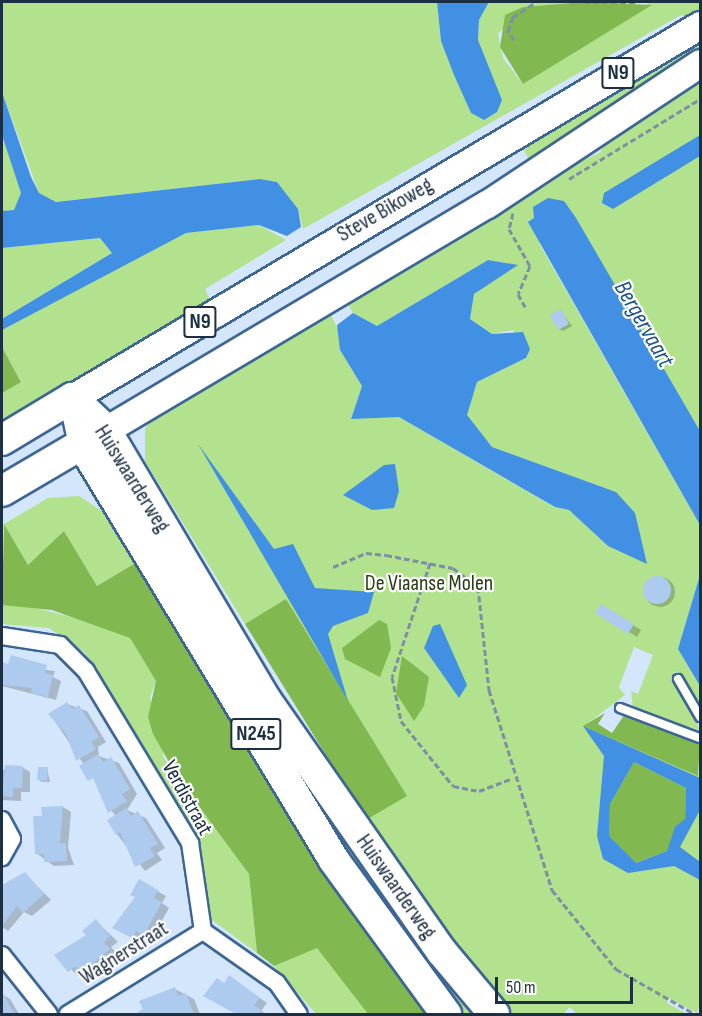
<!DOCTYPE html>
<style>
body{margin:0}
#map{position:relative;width:702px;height:1016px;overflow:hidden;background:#d4e6fb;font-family:"Sofia Sans Condensed",sans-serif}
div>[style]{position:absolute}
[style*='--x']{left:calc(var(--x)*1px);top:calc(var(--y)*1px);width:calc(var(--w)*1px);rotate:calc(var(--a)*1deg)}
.green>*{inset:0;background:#b2e28d}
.forest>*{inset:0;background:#81b850}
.water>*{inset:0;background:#4190e3}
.shadow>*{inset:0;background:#0003}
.round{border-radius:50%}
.building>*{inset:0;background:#adcbee}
.path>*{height:3px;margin-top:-1.5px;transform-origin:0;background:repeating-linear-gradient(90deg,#7d8fa4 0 6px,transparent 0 9px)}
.roads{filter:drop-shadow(2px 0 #3d6694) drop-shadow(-2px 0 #3d6694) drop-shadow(0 2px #3d6694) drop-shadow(0 -2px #3d6694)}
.lane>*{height:8px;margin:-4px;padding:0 4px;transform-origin:4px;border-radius:4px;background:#fff}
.street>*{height:16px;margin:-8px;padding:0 8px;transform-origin:8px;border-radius:8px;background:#fff}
.primary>*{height:27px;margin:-13.5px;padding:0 13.5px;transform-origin:13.5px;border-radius:13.5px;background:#fff}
.highway>*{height:30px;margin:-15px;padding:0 15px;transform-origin:15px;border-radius:15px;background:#fff}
span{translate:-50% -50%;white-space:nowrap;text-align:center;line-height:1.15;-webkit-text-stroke:4.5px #fff;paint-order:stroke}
.shield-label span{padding:2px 4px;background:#fff;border:2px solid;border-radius:4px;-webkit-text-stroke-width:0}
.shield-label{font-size:21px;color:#1d2f43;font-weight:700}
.street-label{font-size:22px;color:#1d2f43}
.park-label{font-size:22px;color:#273d13}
.water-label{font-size:24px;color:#1f538a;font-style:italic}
.frame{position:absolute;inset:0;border:3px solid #1d2f43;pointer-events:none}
.scale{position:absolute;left:495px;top:977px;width:138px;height:27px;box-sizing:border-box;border:3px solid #1d2f43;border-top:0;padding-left:8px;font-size:18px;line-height:21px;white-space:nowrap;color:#1d2f43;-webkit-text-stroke:4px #fff;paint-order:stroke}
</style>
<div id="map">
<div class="green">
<div style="clip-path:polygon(2px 2px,437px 2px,441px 41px,454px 74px,471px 113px,484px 120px,497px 112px,478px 40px,479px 20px,489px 2px,584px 2px,523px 7px,498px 34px,503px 58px,523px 84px,650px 2px,700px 2px,700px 14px,691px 19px,681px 15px,303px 229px,298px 209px,277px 182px,260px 179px,56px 202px,39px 193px,2px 92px)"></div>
<div style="clip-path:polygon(700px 36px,700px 52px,529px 160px,524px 150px,560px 121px)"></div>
<div style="clip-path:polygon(700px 72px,700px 431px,564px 201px,539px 243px,700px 525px,700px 575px,678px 649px,700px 686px,700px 710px,677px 671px,673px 673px,700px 730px,633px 710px,631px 691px,638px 694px,653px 655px,634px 647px,619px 687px,625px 695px,584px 726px,698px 775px,700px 771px,700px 1003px,697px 1013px,669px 998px,667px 1003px,687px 1014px,577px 1014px,570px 1007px,563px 1014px,508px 1014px,465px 964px,366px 820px,406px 796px,286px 600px,245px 624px,145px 461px,145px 429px,157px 412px,328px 309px,340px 333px,340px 350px,362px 386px,351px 418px,399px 417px,554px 507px,569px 510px,608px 546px,616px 492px,492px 447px,466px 415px,477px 382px,526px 358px,513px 330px,492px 334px,470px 319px,474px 294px,510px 264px,488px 260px,377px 326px,353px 313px,345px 299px,529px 185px,601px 152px,603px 138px)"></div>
<div style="clip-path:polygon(2px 135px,22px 193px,14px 211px,2px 211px)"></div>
<div style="clip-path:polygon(259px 225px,286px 240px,205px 289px,211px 302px,4px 421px,2px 428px,2px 393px,21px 381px,2px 347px,2px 330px,159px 243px,186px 233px)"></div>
<div style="clip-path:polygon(100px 238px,112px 253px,2px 319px,2px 248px)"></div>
<div style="clip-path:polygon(79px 496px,114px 519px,139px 561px,97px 586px,64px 531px,28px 565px,4px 524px,48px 498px)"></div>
<div style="clip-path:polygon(137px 505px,479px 1014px,461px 1014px,353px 868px)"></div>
<div style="clip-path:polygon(15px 603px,96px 623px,130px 638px,156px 681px,150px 697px,164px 758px,249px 874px,257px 953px,209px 918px,194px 840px,85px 653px,49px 628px,2px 624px,2px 605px)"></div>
<div style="clip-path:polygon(317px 947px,368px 1014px,316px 1014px,274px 966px)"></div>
</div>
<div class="forest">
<div style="clip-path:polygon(584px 2px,652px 5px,523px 84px,500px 47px,505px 15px,523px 7px)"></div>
<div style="clip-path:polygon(2px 347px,21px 382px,2px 393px)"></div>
<div style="clip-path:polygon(4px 524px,28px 565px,64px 531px,97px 586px,139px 561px,433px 1014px,368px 1014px,317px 948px,274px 966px,257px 953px,249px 874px,178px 778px,153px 734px,148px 717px,156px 681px,130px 638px,52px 610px,2px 605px)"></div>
<div style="clip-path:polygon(286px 599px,407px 796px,366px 820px,245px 624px)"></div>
<div style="clip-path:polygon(379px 620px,387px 624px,391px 648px,380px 677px,345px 659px,342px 648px)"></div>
<div style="clip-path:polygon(402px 656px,429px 677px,424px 706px,414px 721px,396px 693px)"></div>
<div style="clip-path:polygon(605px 713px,598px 724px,612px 733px,625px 714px,700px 741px,698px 776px,583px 726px)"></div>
<div style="clip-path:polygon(634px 762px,686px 788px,685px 819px,667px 851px,635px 863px,609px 836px,610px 804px)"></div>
</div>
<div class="water">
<div style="clip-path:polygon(437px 2px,489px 2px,479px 20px,478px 40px,502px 100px,497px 112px,484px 120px,471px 113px,454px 75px,441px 41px)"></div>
<div style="clip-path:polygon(2px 92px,31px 177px,39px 193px,56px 202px,260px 179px,277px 182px,298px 209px,301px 227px,287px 236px,259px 225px,186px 233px,2px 330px,2px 319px,112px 253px,100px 238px,2px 248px,2px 211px,14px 210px,21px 193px,2px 135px)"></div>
<div style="clip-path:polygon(700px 135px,700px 156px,613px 209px,602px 203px,604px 193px)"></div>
<div style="clip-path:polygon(548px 198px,564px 201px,576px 218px,700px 431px,700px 525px,528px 222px,534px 218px,533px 207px)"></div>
<div style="clip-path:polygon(488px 260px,518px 265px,474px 294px,470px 319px,492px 334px,523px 332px,530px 349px,526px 358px,477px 382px,467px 415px,492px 447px,616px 492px,635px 513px,647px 564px,608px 546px,569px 510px,555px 507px,399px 417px,351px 419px,362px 386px,340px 350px,337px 325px,353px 313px,377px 326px)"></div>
<div style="clip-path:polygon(198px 444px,274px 549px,293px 544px,315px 588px,374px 592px,368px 613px,333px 626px,328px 634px,348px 701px)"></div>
<div style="clip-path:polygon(395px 464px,399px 491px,394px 508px,372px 510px,343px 495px,384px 465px)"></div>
<div style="clip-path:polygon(700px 575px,700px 686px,678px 649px)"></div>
<div style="clip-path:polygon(440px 624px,467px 685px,459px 698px,424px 648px,433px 626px)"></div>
<div style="clip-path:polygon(evenodd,583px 726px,700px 778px,700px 810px,680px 847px,700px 862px,700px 880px,674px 866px,628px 873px,603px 859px,597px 836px,604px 756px,583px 726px,634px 762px,686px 788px,685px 819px,675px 827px,667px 851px,636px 863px,609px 836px,610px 804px,634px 762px)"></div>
</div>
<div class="shadow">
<div style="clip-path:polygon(561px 311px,572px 326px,563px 331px,559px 329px)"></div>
<div class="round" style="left:645px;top:577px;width:30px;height:30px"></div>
<div style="clip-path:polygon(602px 606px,641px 630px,637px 637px,598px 613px)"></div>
<div style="clip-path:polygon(2px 664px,55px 671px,53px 677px,61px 681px,56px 700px,2px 686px)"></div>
<div style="clip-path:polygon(67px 704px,87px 711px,106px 742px,98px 747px,99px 756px,119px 763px,137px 794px,127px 810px,146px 818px,165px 848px,157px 853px,162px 860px,145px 871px,117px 834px,116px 816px,101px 798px,105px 796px,50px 714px)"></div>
<div style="clip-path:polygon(22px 767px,30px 772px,30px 792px,21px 792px,21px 801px,2px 800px,2px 770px)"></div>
<div style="clip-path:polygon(47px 768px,50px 782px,42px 782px,39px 780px)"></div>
<div style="clip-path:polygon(63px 807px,71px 812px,68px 847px,74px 865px,54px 866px,36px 853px,43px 808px)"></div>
<div style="clip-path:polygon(25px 874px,51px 900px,32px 916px,24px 912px,8px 931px,2px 927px,2px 887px)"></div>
<div style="clip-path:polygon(139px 881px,166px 896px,162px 903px,169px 908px,152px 938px,144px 934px,140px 942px,114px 927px,137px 897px)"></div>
<div style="clip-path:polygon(96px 921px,118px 942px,111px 947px,117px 954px,90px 977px,78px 976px,56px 955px,88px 935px)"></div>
<div style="clip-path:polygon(237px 982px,267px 1003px,261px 1011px,267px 1014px,237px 1014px,231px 1008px,225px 984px)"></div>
<div style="clip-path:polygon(175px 989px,194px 999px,200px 1014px,137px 1014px)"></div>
<div style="clip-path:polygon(2px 994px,10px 999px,19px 1014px,2px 1014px)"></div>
</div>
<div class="building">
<div style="clip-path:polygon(561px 309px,569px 324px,558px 330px,550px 315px)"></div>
<div class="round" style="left:643px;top:576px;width:28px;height:28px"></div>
<div style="clip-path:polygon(601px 604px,634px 624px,628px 634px,595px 613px)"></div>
<div style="clip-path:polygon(11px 655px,47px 665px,45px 673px,53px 675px,48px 697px,31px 693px,32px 688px,2px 685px,2px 662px,8px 664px)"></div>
<div style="clip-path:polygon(67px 702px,72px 709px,79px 705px,99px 737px,91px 742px,96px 749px,76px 761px,66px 734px,48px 714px)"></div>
<div style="clip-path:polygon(98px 754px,103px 762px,111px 757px,130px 789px,122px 794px,127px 801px,108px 813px,93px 778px,88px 781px,79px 766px)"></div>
<div style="clip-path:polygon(5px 765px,23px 766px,22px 788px,13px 788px,13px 797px,2px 796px)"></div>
<div style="clip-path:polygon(38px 767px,48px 767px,47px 781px,37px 780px)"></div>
<div style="clip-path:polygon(63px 806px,60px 843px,66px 843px,67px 861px,44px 862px,44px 854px,35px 854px,33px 816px,42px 816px,41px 807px)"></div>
<div style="clip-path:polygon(126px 808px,131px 816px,138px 811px,158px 844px,150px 848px,155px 856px,135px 867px,120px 832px,116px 835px,107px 820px)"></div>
<div style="clip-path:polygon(25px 872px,44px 894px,23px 913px,17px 906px,2px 926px,2px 885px)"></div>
<div style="clip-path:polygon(139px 879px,158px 890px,154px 898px,162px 902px,144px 935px,136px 931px,132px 938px,112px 928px,135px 897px,130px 895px)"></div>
<div style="clip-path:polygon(96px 919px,110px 936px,104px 942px,110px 949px,81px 973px,75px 966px,68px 972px,54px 955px,86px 935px,82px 931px)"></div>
<div style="clip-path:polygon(229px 975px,260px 998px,254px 1005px,261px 1010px,258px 1014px,236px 1014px,203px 996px,217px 978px,224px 983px)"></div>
<div style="clip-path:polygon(175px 987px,178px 996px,186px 993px,194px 1014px,135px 1014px,143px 1009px,139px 1001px)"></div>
<div style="clip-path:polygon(2px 992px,11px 1008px,15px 1014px,2px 1014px)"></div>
</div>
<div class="path">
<div style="--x:584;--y:2;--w:54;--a:0"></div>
<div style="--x:514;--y:40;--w:11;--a:-124"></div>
<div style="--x:508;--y:31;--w:15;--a:-70"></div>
<div style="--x:513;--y:17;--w:27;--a:-33"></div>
<div style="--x:569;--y:179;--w:153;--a:-31.4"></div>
<div style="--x:513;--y:213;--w:16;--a:104"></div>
<div style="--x:509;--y:229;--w:43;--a:60.4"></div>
<div style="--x:530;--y:266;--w:30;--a:113"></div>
<div style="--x:518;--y:294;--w:18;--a:61"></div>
<div style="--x:430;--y:563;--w:120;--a:108.4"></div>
<div style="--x:392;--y:677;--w:45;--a:78.4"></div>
<div style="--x:401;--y:721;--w:83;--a:51.3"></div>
<div style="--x:453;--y:786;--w:26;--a:11"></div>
<div style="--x:479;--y:791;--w:36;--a:-21"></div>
<div style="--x:333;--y:567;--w:36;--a:-23"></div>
<div style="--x:366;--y:553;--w:20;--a:6"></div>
<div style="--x:386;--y:555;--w:68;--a:11"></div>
<div style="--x:453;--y:568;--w:31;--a:37"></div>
<div style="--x:478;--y:587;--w:104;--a:83.9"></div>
<div style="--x:489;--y:690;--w:210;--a:72.5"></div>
<div style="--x:552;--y:890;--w:102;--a:51"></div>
<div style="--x:616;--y:969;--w:91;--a:29.7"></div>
</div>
<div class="roads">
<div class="lane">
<div style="--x:678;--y:679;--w:44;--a:59.9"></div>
<div style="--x:620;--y:708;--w:85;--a:20.6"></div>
</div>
<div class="street">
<div style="--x:2;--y:636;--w:59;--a:8.8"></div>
<div style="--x:60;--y:645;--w:37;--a:45"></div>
<div style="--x:86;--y:671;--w:201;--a:58.8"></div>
<div style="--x:190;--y:843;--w:89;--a:81.6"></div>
<div style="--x:203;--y:931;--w:90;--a:35.1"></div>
<div style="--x:277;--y:983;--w:38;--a:55"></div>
<div style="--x:2;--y:820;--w:21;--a:62"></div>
<div style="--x:12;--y:839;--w:21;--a:119"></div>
<div style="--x:2;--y:955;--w:75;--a:51.5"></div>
<div style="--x:68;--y:1014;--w:158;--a:-31.6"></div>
</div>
<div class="primary">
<div style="--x:700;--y:25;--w:730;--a:149.29"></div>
<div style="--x:72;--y:398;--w:47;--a:77.7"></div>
<div style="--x:82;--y:444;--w:471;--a:-30.7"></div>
<div style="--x:487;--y:204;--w:255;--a:-33.5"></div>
</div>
<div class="highway">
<div style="--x:2;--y:440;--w:82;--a:-31"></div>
<div style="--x:72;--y:398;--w:45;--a:43.2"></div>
<div style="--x:105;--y:429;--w:315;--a:59.3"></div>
<div style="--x:266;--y:700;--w:307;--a:55.1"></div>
<div style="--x:442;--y:952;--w:81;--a:50"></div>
<div style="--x:2;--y:491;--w:93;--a:-30.4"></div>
<div style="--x:82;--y:444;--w:485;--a:58.8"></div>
<div style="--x:333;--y:859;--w:192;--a:53.9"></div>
</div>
</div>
<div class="shield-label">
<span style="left:618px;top:73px">N9</span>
<span style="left:200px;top:322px">N9</span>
<span style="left:256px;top:734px">N245</span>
</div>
<div class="street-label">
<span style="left:385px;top:210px;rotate:-30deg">Steve Bikoweg</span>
<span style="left:132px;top:479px;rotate:58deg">Huiswaarderweg</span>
<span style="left:187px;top:798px;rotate:61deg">Verdistraat</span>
<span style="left:396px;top:887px;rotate:55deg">Huiswaarderweg</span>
<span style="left:124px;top:953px;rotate:-32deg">Wagnerstraat</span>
</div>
<div class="park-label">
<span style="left:429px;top:584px">De Viaanse Molen</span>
</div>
<div class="water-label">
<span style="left:644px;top:324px;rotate:60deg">Bergervaart</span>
</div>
<div class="frame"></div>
<div class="scale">50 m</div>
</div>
